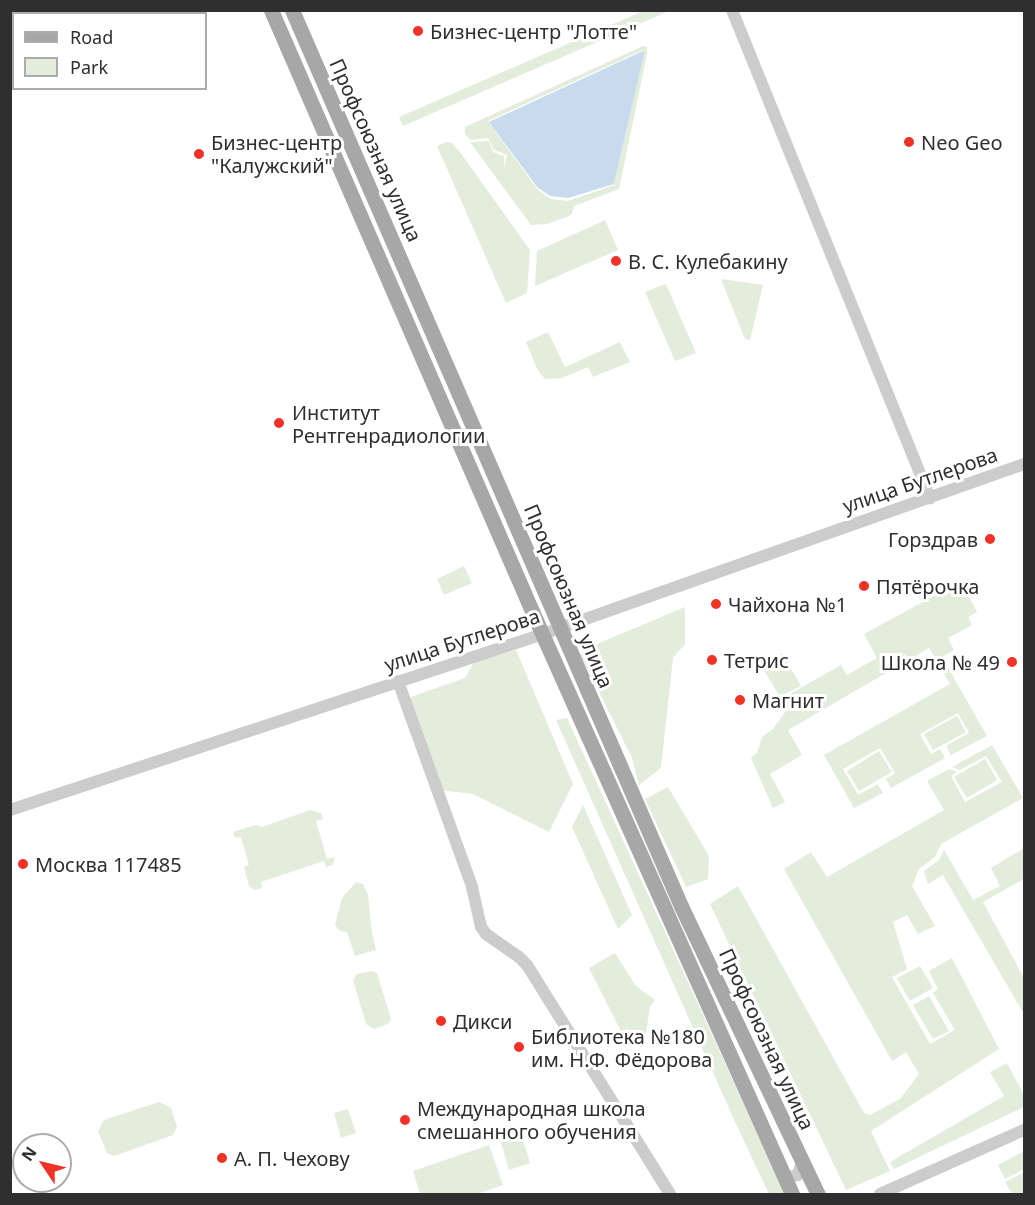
<!DOCTYPE html>
<meta charset="utf-8">
<style>
body{margin:0}
#map{position:relative;width:1035px;height:1205px;overflow:hidden;background:#fff;font-family:"Noto Sans",sans-serif}
div>[style]{position:absolute}
[style*='--x']{left:calc(var(--x)*1px);top:calc(var(--y)*1px);width:calc(var(--w)*1px);rotate:calc(var(--a)*1deg)}
.green>*{inset:0;background:#e3eddc}
.water>*{inset:0;background:#c8daee}
.minor>*{height:12px;margin:-6px;padding:0 6px;transform-origin:6px;border-radius:6px;background:#ccc}
.major>*{height:15px;margin:-7.5px;padding:0 7.5px;transform-origin:7.5px;border-radius:7.5px;background:#a7a7a7}
.dots>*{width:16px;height:16px;translate:-50% -50%;box-sizing:border-box;border:3px solid #fff;border-radius:50%}
span{translate:-50% -50%;white-space:nowrap;text-align:center;line-height:1.15;-webkit-text-stroke:6px #fff;paint-order:stroke}
.poi-label{font-size:20px;color:#2f2f2f}
.left{translate:0 -50%;text-align:left}
.right{translate:-100% -50%;text-align:right}
.street-label{font-size:20px;color:#2f2f2f}
.frame{position:absolute;inset:0;border:12px solid #2f2f2f;pointer-events:none}
.legend{position:absolute;left:12px;top:12px;width:195px;height:78px;box-sizing:border-box;background:#fff;border:2px solid #acacac;margin:0;padding:8px 10px;list-style:none;font-size:18px;color:#2f2f2f}
.legend li{display:flex;align-items:center;gap:12px;height:30px}
.legend b{width:30px;border:2px solid #acacac}
.north{position:absolute;left:12px;top:1133px;width:60px;height:60px;box-sizing:border-box;background:#fff;border:2px solid #acacac;border-radius:50%;rotate:305deg;font-size:16px;font-weight:700;line-height:24px;text-align:center;color:#2f2f2f}
.north::after{content:'';display:block;margin:auto;width:21px;height:27px;background:#f13327;clip-path:polygon(50% 0,100% 100%,50% 72%,0 100%)}
</style>
<div id="map">
<div class="green">
<div style="clip-path:polygon(73px 11px,74px 13px,14px 14px,14px 79px,11px 81px,11px 11px)"></div>
<div style="clip-path:polygon(643px 11px,669px 11px,403px 126px,399px 117px)"></div>
<div style="clip-path:polygon(evenodd,643px 46px,647px 47px,647px 54px,619px 189px,574px 206px,572px 214px,569px 216px,547px 224px,531px 225px,470px 142px,489px 141px,493px 152px,504px 156px,504px 168px,507px 155px,494px 150px,488px 138px,471px 140px,465px 134px,465px 127px,643px 46px,645px 49px,614px 185px,568px 201px,551px 199px,538px 190px,488px 121px,645px 49px)"></div>
<div style="clip-path:polygon(446px 142px,452px 143px,460px 152px,530px 250px,527px 293px,506px 303px,437px 146px)"></div>
<div style="clip-path:polygon(605px 220px,618px 250px,535px 286px,537px 251px)"></div>
<div style="clip-path:polygon(721px 279px,763px 285px,750px 340px,745px 339px)"></div>
<div style="clip-path:polygon(666px 284px,696px 353px,675px 361px,645px 292px)"></div>
<div style="clip-path:polygon(548px 332px,565px 367px,620px 342px,630px 362px,593px 377px,588px 367px,562px 378px,545px 379px,538px 371px,526px 342px)"></div>
<div style="clip-path:polygon(464px 566px,472px 583px,444px 595px,437px 579px)"></div>
<div style="clip-path:polygon(947px 589px,969px 597px,977px 612px,968px 617px,972px 625px,948px 638px,954px 650px,942px 657px,987px 736px,951px 755px,946px 746px,969px 733px,958px 713px,920px 734px,931px 754px,940px 749px,945px 758px,891px 788px,886px 779px,895px 773px,880px 748px,843px 769px,858px 795px,878px 784px,883px 793px,854px 808px,824px 755px,950px 684px,929px 648px,788px 730px,802px 755px,770px 774px,785px 802px,773px 808px,751px 758px,757px 753px,762px 737px,773px 729px,786px 711px,781px 699px,841px 665px,847px 675px,877px 658px,864px 634px)"></div>
<div style="clip-path:polygon(685px 607px,685px 644px,673px 658px,661px 768px,639px 785px,632px 758px,580px 654px,599px 643px)"></div>
<div style="clip-path:polygon(516px 650px,573px 784px,549px 832px,473px 794px,439px 790px,408px 698px,465px 678px,474px 662px)"></div>
<div style="clip-path:polygon(782px 653px,801px 686px,780px 697px,761px 665px)"></div>
<div style="clip-path:polygon(957px 716px,966px 732px,933px 750px,924px 734px)"></div>
<div style="clip-path:polygon(567px 718px,785px 1194px,769px 1194px,736px 1124px,556px 720px)"></div>
<div style="clip-path:polygon(992px 745px,1023px 798px,941px 844px,935px 857px,919px 869px,912px 886px,935px 926px,918px 934px,907px 915px,893px 922px,907px 969px,892px 977px,930px 1044px,955px 1030px,933px 993px,938px 989px,929px 971px,952px 958px,999px 1049px,871px 1131px,890px 1171px,846px 1190px,710px 904px,738px 886px,864px 1113px,870px 1115px,900px 1099px,919px 1074px,906px 1052px,892px 1061px,784px 869px,811px 852px,827px 877px,944px 810px,927px 781px,949px 769px,957px 772px,951px 776px,965px 802px,1002px 782px,986px 756px,960px 770px,952px 767px)"></div>
<div style="clip-path:polygon(879px 751px,892px 772px,859px 791px,847px 771px)"></div>
<div style="clip-path:polygon(985px 759px,997px 780px,967px 798px,954px 777px)"></div>
<div style="clip-path:polygon(668px 787px,709px 856px,708px 879px,686px 887px,645px 799px)"></div>
<div style="clip-path:polygon(583px 805px,632px 915px,618px 929px,572px 827px)"></div>
<div style="clip-path:polygon(310px 810px,321px 813px,323px 819px,316px 821px,327px 859px,335px 857px,333px 865px,326px 867px,324px 861px,261px 882px,262px 888px,254px 890px,249px 886px,244px 867px,249px 865px,241px 837px,235px 838px,233px 832px,255px 825px,262px 827px)"></div>
<div style="clip-path:polygon(1024px 848px,1024px 879px,983px 902px,1024px 978px,1024px 1014px,943px 875px,928px 884px,924px 871px,939px 860px,944px 850px,973px 900px,1000px 886px,991px 868px)"></div>
<div style="clip-path:polygon(356px 882px,363px 884px,368px 895px,372px 933px,376px 950px,355px 956px,347px 932px,340px 931px,335px 925px,342px 898px)"></div>
<div style="clip-path:polygon(615px 953px,636px 986px,655px 1000px,650px 1007px,646px 1033px,627px 1043px,589px 968px)"></div>
<div style="clip-path:polygon(920px 966px,933px 988px,910px 1001px,897px 978px)"></div>
<div style="clip-path:polygon(372px 971px,377px 973px,391px 1019px,388px 1024px,374px 1029px,366px 1024px,353px 980px,357px 974px)"></div>
<div style="clip-path:polygon(929px 996px,949px 1031px,933px 1039px,913px 1005px)"></div>
<div style="clip-path:polygon(1007px 1063px,1024px 1095px,1024px 1107px,894px 1169px,890px 1162px,1004px 1096px,990px 1072px)"></div>
<div style="clip-path:polygon(159px 1102px,171px 1108px,177px 1127px,173px 1135px,114px 1156px,107px 1153px,98px 1131px,104px 1120px)"></div>
<div style="clip-path:polygon(348px 1109px,356px 1133px,341px 1138px,334px 1113px)"></div>
<div style="clip-path:polygon(521px 1133px,530px 1163px,509px 1170px,500px 1139px)"></div>
<div style="clip-path:polygon(489px 1145px,503px 1185px,477px 1194px,420px 1194px,413px 1171px)"></div>
<div style="clip-path:polygon(1024px 1151px,1024px 1169px,1005px 1179px,998px 1165px)"></div>
<div style="clip-path:polygon(1024px 1172px,1024px 1194px,1012px 1194px,1005px 1182px)"></div>
</div>
<div class="water">
<div style="clip-path:polygon(645px 50px,614px 184px,568px 198px,550px 196px,538px 188px,489px 122px)"></div>
</div>
<div class="minor">
<div style="--x:732;--y:10;--w:527;--a:67.92"></div>
<div style="--x:398;--y:681;--w:219;--a:70.2"></div>
<div style="--x:472;--y:887;--w:41;--a:77.3"></div>
<div style="--x:481;--y:927;--w:9;--a:54"></div>
<div style="--x:486;--y:934;--w:39;--a:35"></div>
<div style="--x:518;--y:956;--w:13;--a:45"></div>
<div style="--x:527;--y:965;--w:270;--a:58"></div>
<div style="--x:10;--y:810;--w:561;--a:-18.27"></div>
<div style="--x:543;--y:634;--w:510;--a:-19.46"></div>
<div style="--x:781;--y:1172;--w:9;--a:32"></div>
<div style="--x:789;--y:1177;--w:9;--a:-13"></div>
<div style="--x:798;--y:1175;--w:15;--a:-74"></div>
<div style="--x:880;--y:1194;--w:158;--a:-24"></div>
</div>
<div class="major">
<div style="--x:271;--y:10;--w:655;--a:66.53"></div>
<div style="--x:532;--y:611;--w:638;--a:65.96"></div>
<div style="--x:292;--y:10;--w:977;--a:66.53"></div>
<div style="--x:681;--y:906;--w:319;--a:64.6"></div>
</div>
<div class="dots">
<div style="left:418px;top:31px;background:#f13327"></div>
<div style="left:909px;top:142px;background:#f13327"></div>
<div style="left:199px;top:154px;background:#f13327"></div>
<div style="left:616px;top:261px;background:#f13327"></div>
<div style="left:279px;top:423px;background:#f13327"></div>
<div style="left:990px;top:539px;background:#f13327"></div>
<div style="left:864px;top:586px;background:#f13327"></div>
<div style="left:716px;top:604px;background:#f13327"></div>
<div style="left:712px;top:660px;background:#f13327"></div>
<div style="left:1012px;top:662px;background:#f13327"></div>
<div style="left:740px;top:700px;background:#f13327"></div>
<div style="left:23px;top:864px;background:#f13327"></div>
<div style="left:441px;top:1021px;background:#f13327"></div>
<div style="left:519px;top:1047px;background:#f13327"></div>
<div style="left:405px;top:1120px;background:#f13327"></div>
<div style="left:222px;top:1158px;background:#f13327"></div>
</div>
<div class="poi-label">
<span class="left" style="left:430px;top:31px">Бизнес-центр "Лотте"</span>
<span class="left" style="left:211px;top:154px">Бизнес-центр<br>"Калужский"</span>
<span class="left" style="left:921px;top:142px">Neo Geo</span>
<span class="left" style="left:628px;top:261px">В. С. Кулебакину</span>
<span class="left" style="left:292px;top:424px">Институт<br>Рентгенрадиологии</span>
<span class="right" style="left:978px;top:539px">Горздрав</span>
<span class="left" style="left:876px;top:586px">Пятёрочка</span>
<span class="left" style="left:728px;top:604px">Чайхона №1</span>
<span class="left" style="left:724px;top:660px">Тетрис</span>
<span class="right" style="left:1000px;top:662px">Школа № 49</span>
<span class="left" style="left:752px;top:700px">Магнит</span>
<span class="left" style="left:35px;top:864px">Москва 117485</span>
<span class="left" style="left:453px;top:1021px">Дикси</span>
<span class="left" style="left:531px;top:1048px">Библиотека №180<br>им. Н.Ф. Фёдорова</span>
<span class="left" style="left:417px;top:1120px">Международная школа<br>смешанного обучения</span>
<span class="left" style="left:234px;top:1158px">А. П. Чехову</span>
</div>
<div class="street-label">
<span style="left:376px;top:150px;rotate:66deg">Профсоюзная улица</span>
<span style="left:920px;top:480px;rotate:-19deg">улица Бутлерова</span>
<span style="left:569px;top:596px;rotate:67deg">Профсоюзная улица</span>
<span style="left:462px;top:640px;rotate:-18deg">улица Бутлерова</span>
<span style="left:767px;top:1039px;rotate:65deg">Профсоюзная улица</span>
</div>
<div class="frame"></div>
<ul class="legend">
<li><b style="height:8px;background:#a7a7a7"></b>Road</li>
<li><b style="height:16px;background:#e3eddc"></b>Park</li>
</ul>
<div class="north">N</div>
</div>
